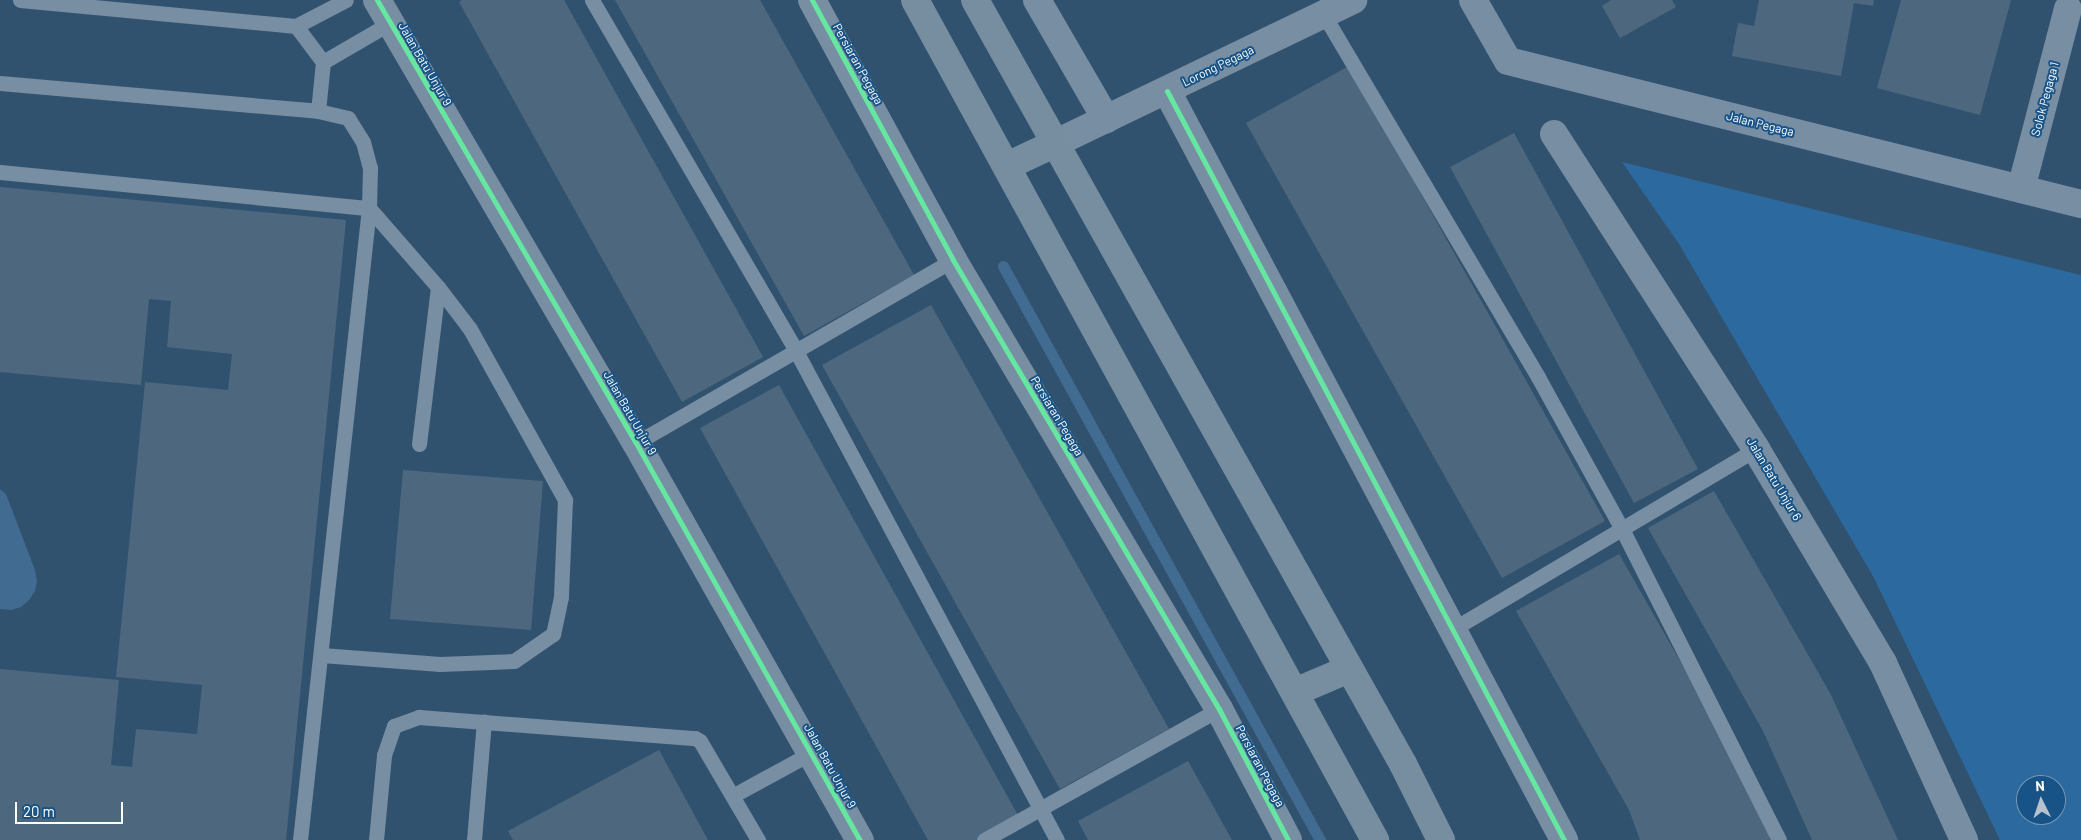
<!DOCTYPE html>
<style>
body{margin:0}
#map{position:relative;width:2081px;height:840px;overflow:hidden;background:#31526e;font-family:Barlow,sans-serif}
div>[style]{position:absolute}
[style*='--x']{left:calc(var(--x)*1px);top:calc(var(--y)*1px);width:calc(var(--w)*1px);rotate:calc(var(--a)*1deg)}
.green>*{inset:0;background:#2b699e}
.water>*{inset:0;background:#416b91}
.stream>*{height:11px;margin:-5.5px;padding:0 5.5px;transform-origin:5.5px;border-radius:5.5px;background:#416b91}
.building>*{inset:0;background:#4d687e}
.service>*{height:15px;margin:-7.5px;padding:0 7.5px;transform-origin:7.5px;border-radius:7.5px;background:#788ea3}
.minor>*{height:28px;margin:-14px;padding:0 14px;transform-origin:14px;border-radius:14px;background:#788ea3}
.primary>*{height:28px;margin:-14px;padding:0 14px;transform-origin:14px;border-radius:14px;background:#778ea1}
.cycleway>*{height:5px;margin:-2.5px;padding:0 2.5px;transform-origin:2.5px;border-radius:2.5px;background:#66e7a1}
span{translate:-50% -50%;white-space:nowrap;text-align:center;line-height:1.15;-webkit-text-stroke:4px #185387;paint-order:stroke}
.street-label{font-size:12px;color:#fff}
.north{position:absolute;left:2016px;top:775px;width:50px;height:50px;box-sizing:border-box;background:#185387;border:1px solid #7498b7;border-radius:50%;rotate:356deg;font-size:14px;font-weight:700;line-height:20px;text-align:center;color:#fff}
.north::after{content:'';display:block;margin:auto;width:18px;height:22px;background:#b7c2cc;clip-path:polygon(50% 0,100% 100%,50% 72%,0 100%)}
.scale{position:absolute;left:15px;top:802px;width:108px;height:22px;box-sizing:border-box;border:2px solid #fff;border-top:0;padding-left:6px;font-size:15px;line-height:18px;white-space:nowrap;color:#fff;-webkit-text-stroke:4px #185387;paint-order:stroke}
</style>
<div id="map">
<div class="green">
<div style="clip-path:polygon(evenodd,1622px 162px,2081px 275px,2081px 840px,2000px 840px,1874px 578px,1679px 244px,1622px 162px,2026px 785px,2056px 785px,2056px 815px,2026px 815px,2026px 785px)"></div>
</div>
<div class="water">
<div style="clip-path:polygon(0 489px,6px 494px,35px 570px,37px 581px,35px 591px,29px 600px,21px 607px,11px 610px,0 609px)"></div>
</div>
<div class="stream">
<div style="--x:1003;--y:266;--w:656;--a:61.09"></div>
</div>
<div class="building">
<div style="clip-path:polygon(462px 0,564px 0,763px 357px,682px 402px,459px 2px)"></div>
<div style="clip-path:polygon(615px 0,760px 0,914px 275px,804px 336px)"></div>
<div style="clip-path:polygon(1611px 0,1672px 0,1676px 7px,1620px 38px,1602px 6px)"></div>
<div style="clip-path:polygon(1759px 0,1874px 0,1873px 6px,1854px 3px,1841px 76px,1732px 56px,1738px 23px,1754px 26px)"></div>
<div style="clip-path:polygon(1901px 0,2011px 0,1980px 115px,1877px 88px)"></div>
<div style="clip-path:polygon(1349px 66px,1605px 521px,1502px 578px,1246px 123px)"></div>
<div style="clip-path:polygon(1514px 133px,1698px 469px,1634px 503px,1450px 167px)"></div>
<div style="clip-path:polygon(0 187px,346px 220px,286px 840px,0 840px,0 669px,119px 680px,111px 765px,132px 767px,136px 729px,197px 734px,202px 685px,116px 677px,145px 382px,228px 390px,232px 354px,167px 347px,171px 301px,149px 299px,141px 385px,0 372px)"></div>
<div style="clip-path:polygon(931px 305px,1169px 729px,1060px 789px,822px 365px)"></div>
<div style="clip-path:polygon(779px 385px,1019px 817px,977px 840px,928px 840px,700px 428px)"></div>
<div style="clip-path:polygon(403px 470px,543px 481px,531px 630px,390px 619px)"></div>
<div style="clip-path:polygon(1714px 491px,1830px 693px,1898px 840px,1812px 840px,1763px 731px,1648px 528px)"></div>
<div style="clip-path:polygon(1619px 554px,1732px 752px,1771px 840px,1640px 840px,1629px 810px,1516px 611px)"></div>
<div style="clip-path:polygon(659px 750px,708px 840px,513px 840px,508px 831px)"></div>
<div style="clip-path:polygon(1188px 761px,1232px 840px,1088px 840px,1078px 821px)"></div>
</div>
<div class="service">
<div style="--x:20;--y:0;--w:277;--a:5.4"></div>
<div style="--x:296;--y:26;--w:56;--a:-27.5"></div>
<div style="--x:592;--y:0;--w:406;--a:59.8"></div>
<div style="--x:796;--y:351;--w:554;--a:61.91"></div>
<div style="--x:1324;--y:15;--w:421;--a:59.4"></div>
<div style="--x:1538;--y:377;--w:174;--a:61.1"></div>
<div style="--x:1622;--y:529;--w:348;--a:63.2"></div>
<div style="--x:296;--y:26;--w:45;--a:53.1"></div>
<div style="--x:323;--y:62;--w:49;--a:95.8"></div>
<div style="--x:323;--y:62;--w:78;--a:-30.2"></div>
<div style="--x:0;--y:83;--w:319;--a:5"></div>
<div style="--x:318;--y:111;--w:31;--a:13"></div>
<div style="--x:348;--y:118;--w:28;--a:58"></div>
<div style="--x:363;--y:142;--w:27;--a:75"></div>
<div style="--x:370;--y:168;--w:40;--a:91.4"></div>
<div style="--x:369;--y:208;--w:636;--a:96.23"></div>
<div style="--x:0;--y:172;--w:371;--a:5.6"></div>
<div style="--x:369;--y:208;--w:105;--a:48.9"></div>
<div style="--x:438;--y:287;--w:53;--a:52.7"></div>
<div style="--x:470;--y:329;--w:196;--a:60.9"></div>
<div style="--x:565;--y:500;--w:97;--a:92.4"></div>
<div style="--x:561;--y:597;--w:38;--a:102"></div>
<div style="--x:553;--y:634;--w:47;--a:145.3"></div>
<div style="--x:514;--y:661;--w:74;--a:177.7"></div>
<div style="--x:440;--y:664;--w:119;--a:-175.7"></div>
<div style="--x:636;--y:443;--w:366;--a:-30"></div>
<div style="--x:419;--y:444;--w:158;--a:-83.1"></div>
<div style="--x:1453;--y:629;--w:352;--a:-30.7"></div>
<div style="--x:734;--y:795;--w:88;--a:-28.6"></div>
<div style="--x:376;--y:840;--w:85;--a:-84.6"></div>
<div style="--x:384;--y:755;--w:31;--a:-71"></div>
<div style="--x:394;--y:726;--w:27;--a:-20"></div>
<div style="--x:419;--y:717;--w:277;--a:4.4"></div>
<div style="--x:695;--y:738;--w:6;--a:31"></div>
<div style="--x:700;--y:741;--w:115;--a:59.6"></div>
<div style="--x:474;--y:840;--w:119;--a:-85.2"></div>
<div style="--x:984;--y:840;--w:269;--a:-29.1"></div>
</div>
<div class="minor">
<div style="--x:377;--y:0;--w:513;--a:59.69"></div>
<div style="--x:636;--y:443;--w:456;--a:60.6"></div>
<div style="--x:812;--y:0;--w:296;--a:61.5"></div>
<div style="--x:953;--y:260;--w:522;--a:59.36"></div>
<div style="--x:1219;--y:709;--w:148;--a:62.2"></div>
<div style="--x:1037;--y:0;--w:138;--a:59.9"></div>
<div style="--x:1473;--y:0;--w:70;--a:60.2"></div>
<div style="--x:1508;--y:61;--w:591;--a:14.01"></div>
<div style="--x:1167;--y:91;--w:848;--a:62.07"></div>
<div style="--x:1554;--y:134;--w:374;--a:57.3"></div>
<div style="--x:1756;--y:449;--w:249;--a:59.3"></div>
<div style="--x:1883;--y:663;--w:195;--a:65.4"></div>
<div style="--x:1056;--y:143;--w:330;--a:-25.7"></div>
<div style="--x:2021;--y:189;--w:186;--a:-75.4"></div>
</div>
<div class="primary">
<div style="--x:915;--y:0;--w:958;--a:61.29"></div>
<div style="--x:975;--y:0;--w:876;--a:60.74"></div>
<div style="--x:1403;--y:764;--w:85;--a:63.4"></div>
<div style="--x:1007;--y:166;--w:54;--a:-25.1"></div>
<div style="--x:1295;--y:692;--w:59;--a:-23.1"></div>
</div>
<div class="cycleway">
<div style="--x:377;--y:0;--w:513;--a:59.69"></div>
<div style="--x:636;--y:443;--w:456;--a:60.6"></div>
<div style="--x:812;--y:0;--w:296;--a:61.5"></div>
<div style="--x:953;--y:260;--w:522;--a:59.36"></div>
<div style="--x:1219;--y:709;--w:148;--a:62.2"></div>
<div style="--x:1167;--y:91;--w:848;--a:62.07"></div>
</div>
<div class="street-label">
<span style="left:425px;top:64px;rotate:60deg">Jalan Batu Unjur 9</span>
<span style="left:858px;top:64px;rotate:61deg">Persiaran Pegaga</span>
<span style="left:1218px;top:66px;rotate:-26deg">Lorong Pegaga</span>
<span style="left:2045px;top:99px;rotate:-75deg">Solok Pegaga 1</span>
<span style="left:1760px;top:124px;rotate:14deg">Jalan Pegaga</span>
<span style="left:630px;top:413px;rotate:60deg">Jalan Batu Unjur 9</span>
<span style="left:1057px;top:416px;rotate:59deg">Persiaran Pegaga</span>
<span style="left:1774px;top:479px;rotate:59deg">Jalan Batu Unjur 6</span>
<span style="left:830px;top:766px;rotate:61deg">Jalan Batu Unjur 9</span>
<span style="left:1260px;top:766px;rotate:62deg">Persiaran Pegaga</span>
</div>
<div class="north">N</div>
<div class="scale">20 m</div>
</div>
